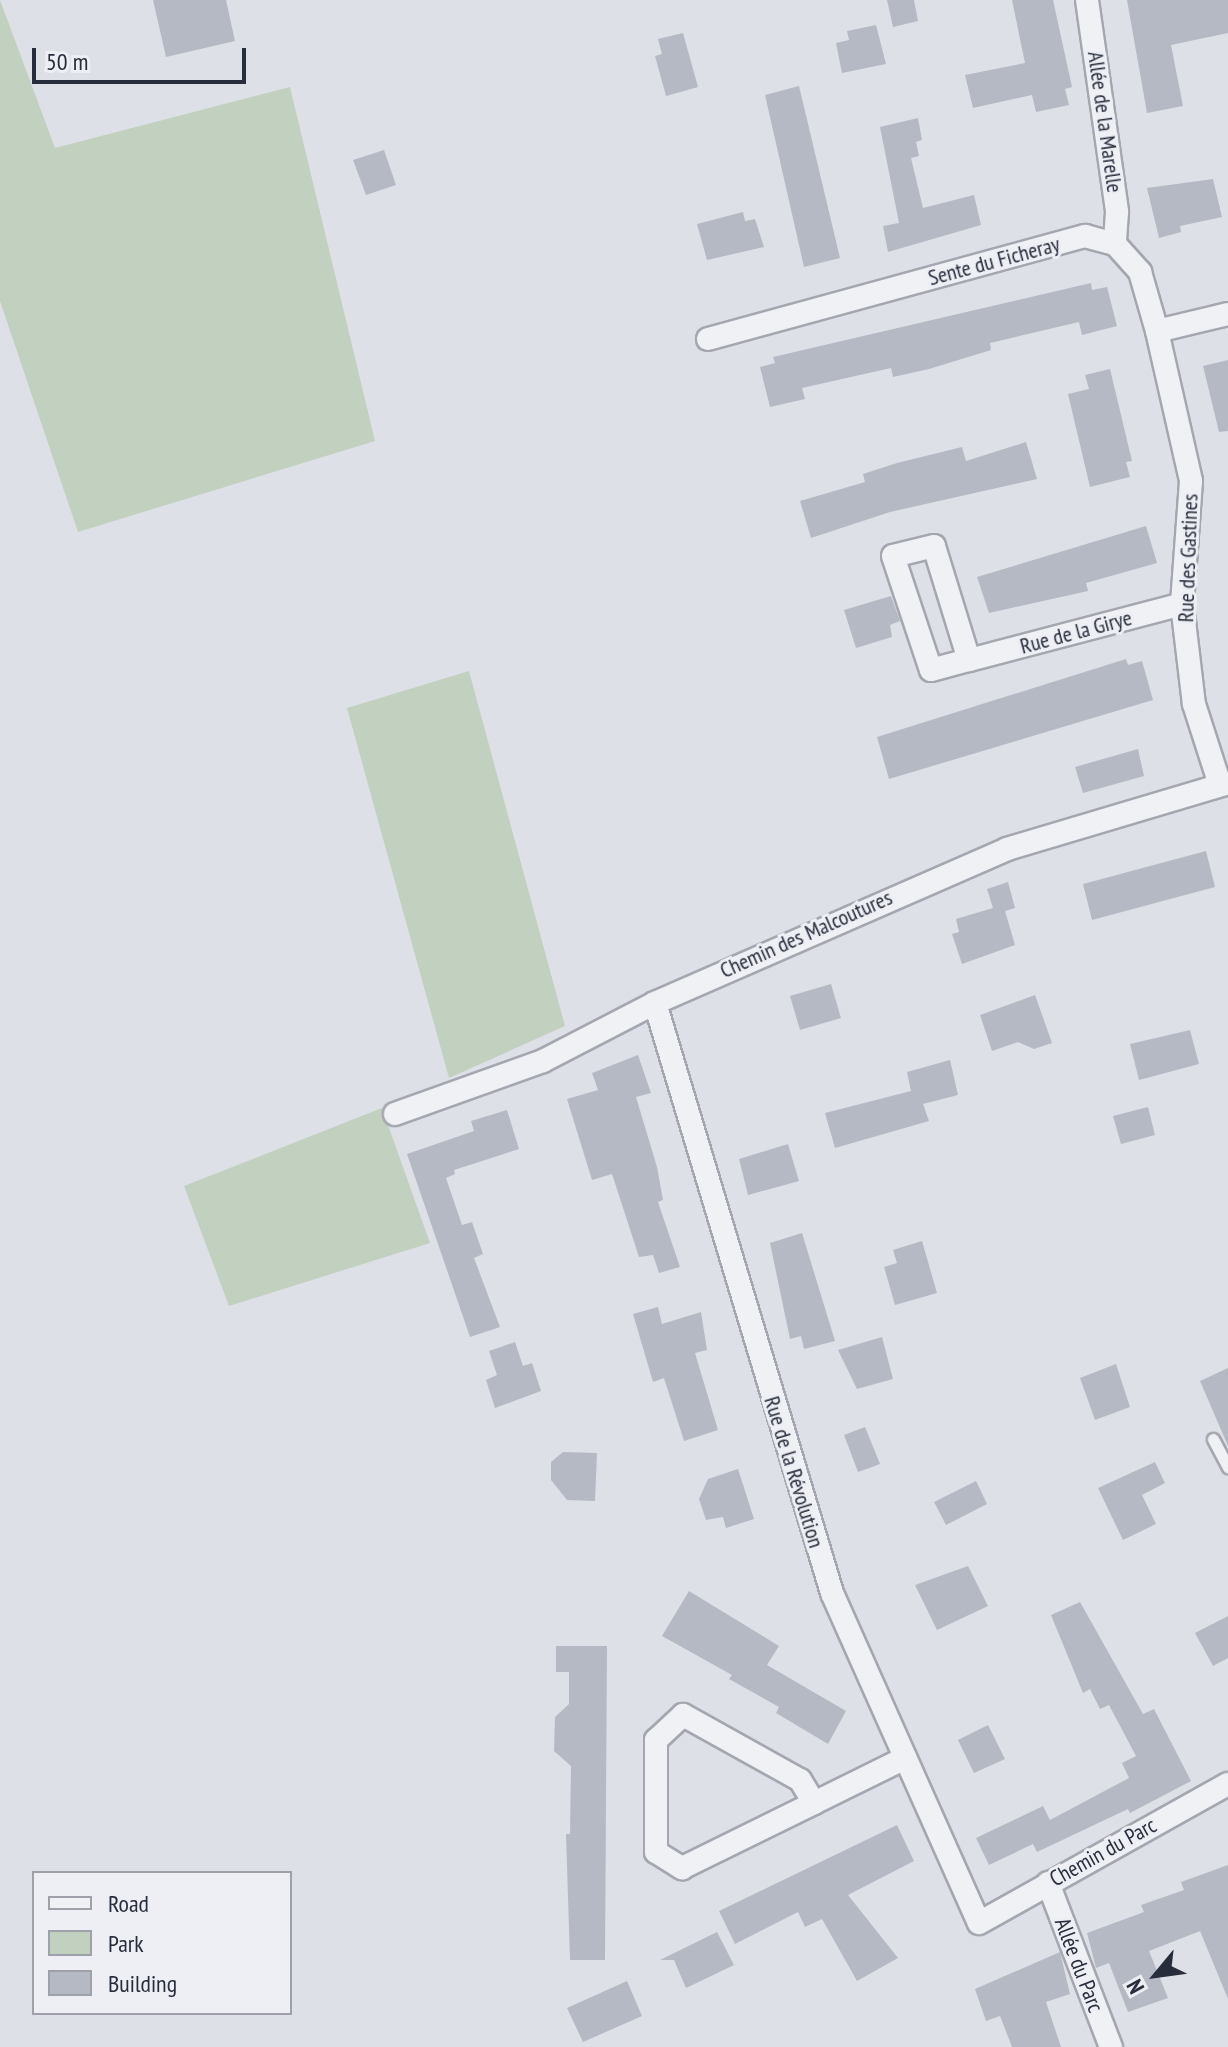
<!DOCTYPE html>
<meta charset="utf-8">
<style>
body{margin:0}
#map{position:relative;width:1228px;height:2047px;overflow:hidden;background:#dee0e7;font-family:"PT Sans Narrow",sans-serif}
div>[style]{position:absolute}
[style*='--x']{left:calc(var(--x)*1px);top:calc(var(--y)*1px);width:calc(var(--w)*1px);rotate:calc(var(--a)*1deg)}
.green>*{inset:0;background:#c2d0bf}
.building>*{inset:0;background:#b5b9c3}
.roads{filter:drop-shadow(2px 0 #a4a7b0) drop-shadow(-2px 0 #a4a7b0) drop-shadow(0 2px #a4a7b0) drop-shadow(0 -2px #a4a7b0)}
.service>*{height:11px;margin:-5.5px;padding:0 5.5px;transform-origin:5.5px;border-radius:5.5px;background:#f0f1f5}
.minor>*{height:22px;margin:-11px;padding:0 11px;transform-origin:11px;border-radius:11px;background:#f0f1f5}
span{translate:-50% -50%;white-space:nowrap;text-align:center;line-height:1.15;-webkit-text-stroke:6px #edeff4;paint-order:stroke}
.street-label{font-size:22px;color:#282d3c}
.legend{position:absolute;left:32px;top:1871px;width:260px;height:144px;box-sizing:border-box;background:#edeff4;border:2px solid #9ea1aa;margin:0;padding:10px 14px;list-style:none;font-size:24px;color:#282d3c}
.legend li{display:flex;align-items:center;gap:16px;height:40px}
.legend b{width:40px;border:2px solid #9ea1aa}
.north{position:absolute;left:1116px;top:1935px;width:80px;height:80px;-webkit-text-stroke:6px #edeff4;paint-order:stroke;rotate:241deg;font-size:22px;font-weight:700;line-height:32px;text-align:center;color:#282d3c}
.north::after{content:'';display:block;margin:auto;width:28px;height:36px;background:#282d3c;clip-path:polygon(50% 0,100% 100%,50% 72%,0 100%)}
.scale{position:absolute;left:32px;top:48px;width:214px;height:36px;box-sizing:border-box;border:4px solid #282d3c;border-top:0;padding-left:10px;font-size:24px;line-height:28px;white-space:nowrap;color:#282d3c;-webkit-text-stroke:6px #edeff4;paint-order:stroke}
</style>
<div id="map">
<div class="green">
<div style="clip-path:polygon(0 0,55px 148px,290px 87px,375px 441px,78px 532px,0 301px)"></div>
<div style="clip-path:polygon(469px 671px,565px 1026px,449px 1078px,347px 708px)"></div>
<div style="clip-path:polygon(382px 1108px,430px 1243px,229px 1306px,184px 1186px)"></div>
</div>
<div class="building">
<div style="clip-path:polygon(153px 0,226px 0,235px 41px,166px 57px)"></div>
<div style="clip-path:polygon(887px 0,914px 0,918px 21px,893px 27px)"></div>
<div style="clip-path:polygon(1012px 0,1053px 0,1072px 87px,1065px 89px,1069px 105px,1036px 112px,1032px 95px,973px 108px,965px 75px,1025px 63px)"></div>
<div style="clip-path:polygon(1127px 0,1228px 0,1228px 33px,1171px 45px,1183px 106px,1147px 113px)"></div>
<div style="clip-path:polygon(876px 25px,886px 64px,842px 73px,836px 43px,849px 40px,847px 31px)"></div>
<div style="clip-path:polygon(683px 33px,698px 87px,666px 96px,655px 56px,662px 54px,658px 39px)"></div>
<div style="clip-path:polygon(799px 86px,840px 258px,804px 267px,765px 95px)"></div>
<div style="clip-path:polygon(918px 118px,922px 140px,916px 142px,919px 156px,911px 158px,923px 208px,974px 195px,981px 225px,888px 252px,883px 226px,899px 223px,880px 127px)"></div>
<div style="clip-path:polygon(384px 150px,396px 185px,366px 195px,353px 160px)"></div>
<div style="clip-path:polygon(1213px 179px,1222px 217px,1180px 226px,1181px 232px,1159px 238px,1147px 188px)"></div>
<div style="clip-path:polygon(743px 212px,745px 221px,755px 219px,764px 247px,707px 260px,697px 224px)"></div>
<div style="clip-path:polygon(1091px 283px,1092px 290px,1107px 287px,1117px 326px,1082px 335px,1079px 322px,990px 343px,991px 350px,929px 369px,893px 377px,891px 368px,802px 388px,805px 399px,770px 407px,760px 367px,775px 363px,773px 357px)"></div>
<div style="clip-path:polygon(1228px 360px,1228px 431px,1219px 432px,1203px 366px)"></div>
<div style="clip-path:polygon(1110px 369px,1132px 461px,1126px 462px,1130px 477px,1090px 487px,1068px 394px,1089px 389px,1085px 375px)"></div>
<div style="clip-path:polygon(1026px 442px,1037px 479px,890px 512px,811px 538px,800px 501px,865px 482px,863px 474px,897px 463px,962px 447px,966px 461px)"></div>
<div style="clip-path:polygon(1146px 526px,1157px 563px,1086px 583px,1088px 591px,989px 613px,977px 577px)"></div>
<div style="clip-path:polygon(891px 596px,900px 621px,890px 625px,892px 637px,856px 648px,844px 610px)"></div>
<div style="clip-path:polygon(1126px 659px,1128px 665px,1142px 661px,1153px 700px,889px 779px,877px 737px)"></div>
<div style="clip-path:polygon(1138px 749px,1144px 776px,1083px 793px,1075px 767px)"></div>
<div style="clip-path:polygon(1206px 851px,1215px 887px,1092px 920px,1083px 884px)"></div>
<div style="clip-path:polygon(1008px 882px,1015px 908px,1005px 911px,1015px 945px,962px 964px,952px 934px,959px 932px,956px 919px,993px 908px,987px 889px)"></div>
<div style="clip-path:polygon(831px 984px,841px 1018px,800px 1030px,790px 996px)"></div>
<div style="clip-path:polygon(1035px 995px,1052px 1043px,1034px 1049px,1018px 1042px,992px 1051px,980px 1015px)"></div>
<div style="clip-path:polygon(1190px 1030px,1199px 1064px,1139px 1080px,1130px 1044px)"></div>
<div style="clip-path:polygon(638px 1055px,651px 1093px,636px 1097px,657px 1167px,663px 1200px,658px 1202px,680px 1267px,659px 1273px,653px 1255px,639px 1257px,612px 1174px,592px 1180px,567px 1099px,598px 1090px,592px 1073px)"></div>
<div style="clip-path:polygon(950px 1060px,958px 1095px,923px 1104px,929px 1121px,835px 1148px,825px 1113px,911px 1091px,907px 1072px)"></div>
<div style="clip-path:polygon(1148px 1107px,1155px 1135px,1121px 1144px,1113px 1116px)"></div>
<div style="clip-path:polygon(507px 1110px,519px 1149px,454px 1170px,455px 1174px,446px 1178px,462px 1225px,472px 1222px,483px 1254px,474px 1258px,500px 1327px,470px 1337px,407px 1154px,474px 1131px,471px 1121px)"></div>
<div style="clip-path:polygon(788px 1144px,799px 1181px,748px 1195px,739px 1159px)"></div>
<div style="clip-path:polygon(802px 1233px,835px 1341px,804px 1349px,801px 1336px,790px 1339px,770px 1243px)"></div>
<div style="clip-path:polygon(922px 1241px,937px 1293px,895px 1305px,884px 1267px,897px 1263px,893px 1250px)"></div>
<div style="clip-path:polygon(658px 1307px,662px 1324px,701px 1312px,707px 1350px,695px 1353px,718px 1430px,684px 1441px,664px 1378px,653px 1382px,633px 1314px)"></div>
<div style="clip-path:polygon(882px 1337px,893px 1379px,857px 1389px,838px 1350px)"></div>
<div style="clip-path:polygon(515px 1342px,523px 1366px,532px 1363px,541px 1391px,495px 1408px,486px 1380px,497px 1375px,489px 1351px)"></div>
<div style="clip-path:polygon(1116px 1364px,1130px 1407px,1095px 1420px,1080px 1378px)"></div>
<div style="clip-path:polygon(1228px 1368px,1228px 1446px,1200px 1381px)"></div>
<div style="clip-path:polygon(865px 1427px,880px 1464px,858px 1472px,844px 1435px)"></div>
<div style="clip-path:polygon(563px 1452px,597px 1453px,595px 1501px,567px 1500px,551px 1480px,551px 1462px)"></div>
<div style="clip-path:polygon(1155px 1462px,1165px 1483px,1142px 1495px,1156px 1524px,1123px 1540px,1098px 1488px)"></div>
<div style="clip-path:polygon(738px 1469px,754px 1519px,726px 1528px,723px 1517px,706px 1520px,699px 1499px,708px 1479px)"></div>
<div style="clip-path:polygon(976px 1481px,987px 1504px,946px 1525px,934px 1502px)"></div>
<div style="clip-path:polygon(968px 1566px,988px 1606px,937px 1630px,915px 1585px)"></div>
<div style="clip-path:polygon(689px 1591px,779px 1646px,767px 1665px,846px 1711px,828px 1744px,776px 1713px,779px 1707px,729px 1679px,732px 1675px,662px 1636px)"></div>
<div style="clip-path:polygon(1080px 1602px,1143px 1714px,1154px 1709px,1191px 1781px,1130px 1813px,1128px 1809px,1037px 1852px,1033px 1844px,989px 1865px,976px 1838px,1043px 1806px,1050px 1820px,1129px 1778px,1122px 1763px,1136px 1756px,1109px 1705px,1100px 1709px,1090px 1689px,1083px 1693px,1051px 1615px)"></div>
<div style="clip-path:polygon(1228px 1616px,1228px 1658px,1213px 1666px,1195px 1633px)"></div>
<div style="clip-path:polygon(556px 1646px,607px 1646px,605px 1960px,570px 1960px,566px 1834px,570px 1834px,571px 1766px,554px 1751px,555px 1717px,569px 1704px,569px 1672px,556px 1672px)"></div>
<div style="clip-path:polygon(988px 1725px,1005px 1759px,974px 1773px,958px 1740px)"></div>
<div style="clip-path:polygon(897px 1825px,914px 1861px,848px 1895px,898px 1958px,857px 1981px,822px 1919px,805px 1927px,798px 1912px,735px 1944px,719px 1911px)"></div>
<div style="clip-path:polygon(1228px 1865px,1228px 1999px,1200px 1931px,1149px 1951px,1168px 1998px,1128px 2012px,1109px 1963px,1096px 1968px,1087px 1933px,1144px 1912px,1141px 1905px,1184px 1890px,1181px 1882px)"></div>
<div style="clip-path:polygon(717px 1932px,734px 1965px,686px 1988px,674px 1960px,660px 1960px)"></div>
<div style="clip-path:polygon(1060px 1952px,1070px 1994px,1046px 2002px,1061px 2047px,1012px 2047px,1000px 2016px,986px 2021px,975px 1989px)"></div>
<div style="clip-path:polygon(627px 1981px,642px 2016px,583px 2042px,567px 2008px)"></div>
</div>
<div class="roads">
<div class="service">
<div style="--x:1213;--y:1439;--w:32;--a:62"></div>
</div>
<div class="minor">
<div style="--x:1087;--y:0;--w:214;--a:81.9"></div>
<div style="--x:1117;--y:212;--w:32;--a:94"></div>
<div style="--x:1157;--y:331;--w:154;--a:77.2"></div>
<div style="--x:1191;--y:481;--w:123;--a:94.2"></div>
<div style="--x:1182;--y:604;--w:101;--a:83.2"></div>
<div style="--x:1194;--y:704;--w:85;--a:72.2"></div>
<div style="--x:708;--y:339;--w:391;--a:-15.3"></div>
<div style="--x:1085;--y:236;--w:31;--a:15"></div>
<div style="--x:1115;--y:244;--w:38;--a:48"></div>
<div style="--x:1140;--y:272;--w:61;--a:73.9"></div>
<div style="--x:1157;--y:331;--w:73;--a:-13.5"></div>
<div style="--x:969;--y:660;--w:119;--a:-107.1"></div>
<div style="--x:934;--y:546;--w:42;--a:166.3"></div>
<div style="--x:893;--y:556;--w:120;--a:71.6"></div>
<div style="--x:931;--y:670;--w:39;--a:-15"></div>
<div style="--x:969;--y:660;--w:220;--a:-14.7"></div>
<div style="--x:655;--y:1003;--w:616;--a:73.3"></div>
<div style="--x:832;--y:1593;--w:361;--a:66"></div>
<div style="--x:979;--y:1923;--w:285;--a:-29.2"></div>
<div style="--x:395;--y:1114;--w:157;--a:-19.7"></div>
<div style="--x:543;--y:1061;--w:126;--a:-27.4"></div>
<div style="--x:655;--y:1003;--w:384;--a:-23.6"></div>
<div style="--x:1007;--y:849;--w:231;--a:-16.6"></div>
<div style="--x:814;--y:1803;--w:27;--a:-121"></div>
<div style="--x:800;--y:1780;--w:134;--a:-150.9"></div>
<div style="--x:683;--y:1715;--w:37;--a:137"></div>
<div style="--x:656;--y:1740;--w:112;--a:90"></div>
<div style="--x:656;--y:1852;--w:31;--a:32"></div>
<div style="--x:682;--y:1868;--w:147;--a:-26.2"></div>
<div style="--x:814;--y:1803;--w:102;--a:-26.3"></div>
<div style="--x:1048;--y:1883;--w:176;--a:69"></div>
</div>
</div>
<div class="street-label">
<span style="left:1105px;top:122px;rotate:82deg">Allée de la Marelle</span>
<span style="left:994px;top:261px;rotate:-15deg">Sente du Ficheray</span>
<span style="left:1188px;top:558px;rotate:-88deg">Rue des Gastines</span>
<span style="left:1076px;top:632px;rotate:-15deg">Rue de la Girye</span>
<span style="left:806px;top:934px;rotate:-24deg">Chemin des Malcoutures</span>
<span style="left:794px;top:1472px;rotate:73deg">Rue de la Révolution</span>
<span style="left:1103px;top:1852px;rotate:-29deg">Chemin du Parc</span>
<span style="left:1079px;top:1965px;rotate:69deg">Allée du Parc</span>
</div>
<ul class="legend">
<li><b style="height:10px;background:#f0f1f5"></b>Road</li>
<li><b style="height:22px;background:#c2d0bf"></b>Park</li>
<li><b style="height:22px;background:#b5b9c3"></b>Building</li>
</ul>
<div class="north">N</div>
<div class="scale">50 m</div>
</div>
